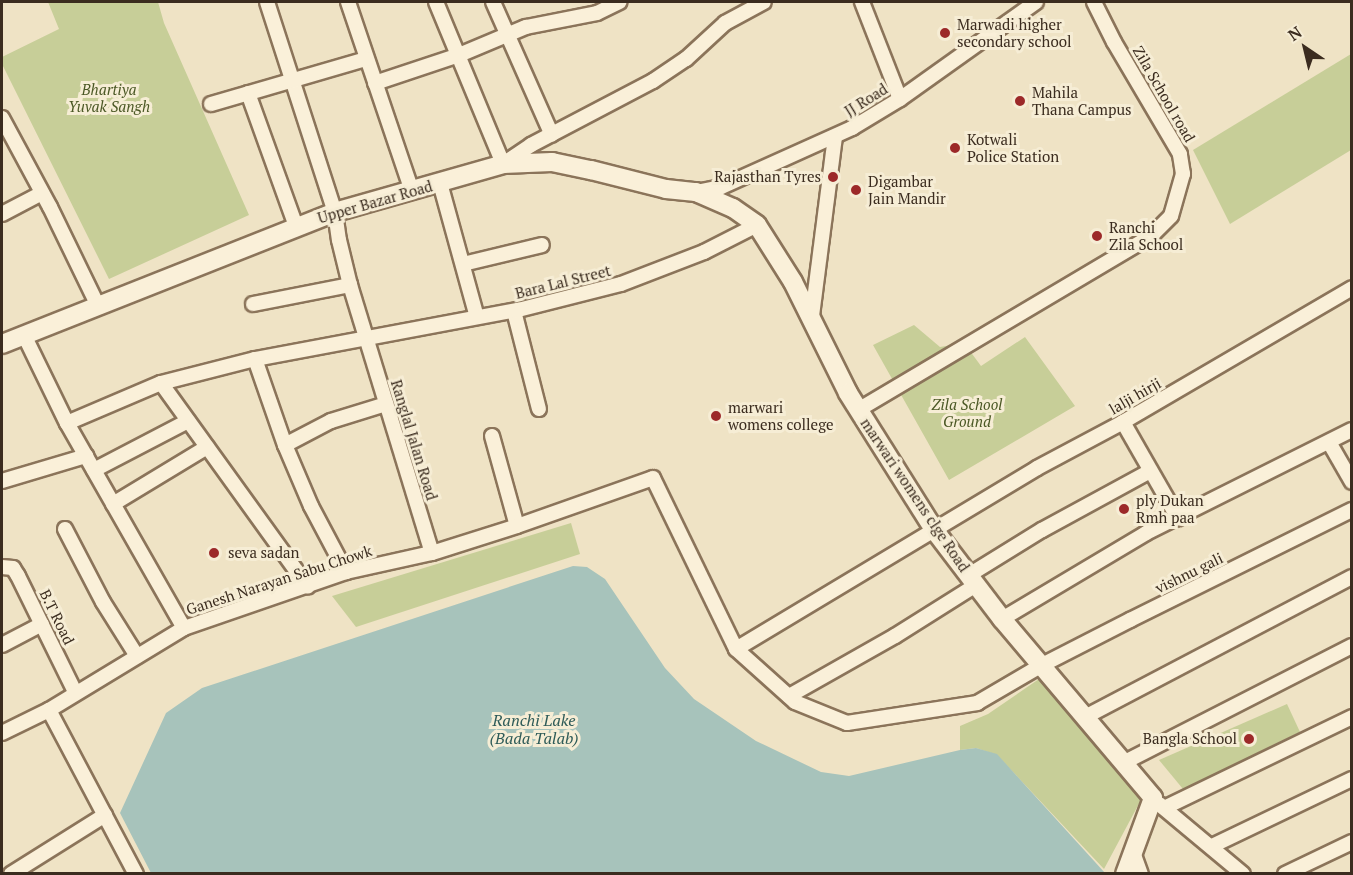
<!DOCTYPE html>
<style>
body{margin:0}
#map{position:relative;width:1353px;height:875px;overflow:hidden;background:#efe3c5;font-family:"PT Serif",serif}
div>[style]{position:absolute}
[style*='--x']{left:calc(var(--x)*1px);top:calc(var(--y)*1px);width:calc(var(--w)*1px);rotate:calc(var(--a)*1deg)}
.green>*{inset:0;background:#c7ce98}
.water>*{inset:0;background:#a7c3bb}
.roads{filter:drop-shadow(2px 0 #8b745a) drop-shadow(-2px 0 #8b745a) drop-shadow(0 2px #8b745a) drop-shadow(0 -2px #8b745a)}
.street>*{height:14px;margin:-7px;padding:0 7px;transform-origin:7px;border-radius:7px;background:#faf0d9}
.secondary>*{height:18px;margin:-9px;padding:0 9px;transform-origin:9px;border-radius:9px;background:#faf0d9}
.dots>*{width:16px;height:16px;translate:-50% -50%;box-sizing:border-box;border:3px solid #f6edd5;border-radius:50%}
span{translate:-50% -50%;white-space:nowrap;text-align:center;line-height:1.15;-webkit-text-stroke:6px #f6edd5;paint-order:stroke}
.poi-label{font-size:15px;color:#3b2c1f}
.left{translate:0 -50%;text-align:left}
.right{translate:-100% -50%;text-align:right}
.park-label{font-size:15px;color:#4b5825;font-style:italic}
.street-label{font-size:15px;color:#3b2c1f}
.water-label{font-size:16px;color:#2e5b58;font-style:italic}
.frame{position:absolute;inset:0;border:3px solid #3b2c1f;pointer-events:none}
.north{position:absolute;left:1275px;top:18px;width:60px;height:60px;-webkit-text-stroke:4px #f6edd5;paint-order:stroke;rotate:325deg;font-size:16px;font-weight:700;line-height:24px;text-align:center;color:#3b2c1f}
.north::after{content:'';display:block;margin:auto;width:21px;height:27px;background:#3b2c1f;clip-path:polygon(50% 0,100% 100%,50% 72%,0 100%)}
</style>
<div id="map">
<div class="green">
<div style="clip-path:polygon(48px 2px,158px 2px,164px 23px,249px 215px,109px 279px,2px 64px,2px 57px,59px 29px)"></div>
<div style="clip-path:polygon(1351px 54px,1351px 150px,1230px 224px,1193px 150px)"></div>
<div style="clip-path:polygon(914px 325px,940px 347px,964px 343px,981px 366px,1025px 337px,1075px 406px,949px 480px,873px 345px)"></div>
<div style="clip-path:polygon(571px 523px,580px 554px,356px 627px,332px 596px)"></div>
<div style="clip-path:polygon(1039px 679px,1142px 798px,1104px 869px,997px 755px,976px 748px,960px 750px,960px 726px,988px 714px)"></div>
<div style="clip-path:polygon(1287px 704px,1300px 732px,1183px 789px,1159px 760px)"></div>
</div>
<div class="water">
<div style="clip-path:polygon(573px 566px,587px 567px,605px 579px,665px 668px,694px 699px,756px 741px,821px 772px,849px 776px,960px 750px,976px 748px,997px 754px,1105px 873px,151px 873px,120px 813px,166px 713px,202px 688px)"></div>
</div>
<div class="roads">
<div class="street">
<div style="--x:267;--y:2;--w:221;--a:72.1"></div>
<div style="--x:335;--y:212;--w:28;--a:82"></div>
<div style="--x:339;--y:240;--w:46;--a:76.3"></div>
<div style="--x:350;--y:285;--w:280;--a:73"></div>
<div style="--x:348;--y:2;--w:200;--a:71.3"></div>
<div style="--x:436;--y:2;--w:175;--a:67.5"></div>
<div style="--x:503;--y:164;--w:34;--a:-34"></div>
<div style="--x:531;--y:145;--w:138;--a:-27.7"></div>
<div style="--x:653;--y:81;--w:40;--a:-34"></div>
<div style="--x:686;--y:59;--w:53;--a:-42.7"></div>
<div style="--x:725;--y:23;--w:44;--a:-28.3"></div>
<div style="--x:493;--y:2;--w:145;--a:66.1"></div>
<div style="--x:862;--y:2;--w:104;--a:68.6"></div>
<div style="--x:375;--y:83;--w:89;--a:-18.4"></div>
<div style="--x:459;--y:55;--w:73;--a:-22.7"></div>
<div style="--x:526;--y:27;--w:72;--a:-11.2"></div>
<div style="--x:597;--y:13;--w:25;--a:-26"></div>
<div style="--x:248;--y:93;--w:141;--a:70.2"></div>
<div style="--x:211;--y:104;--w:161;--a:-16.2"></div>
<div style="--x:2;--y:118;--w:101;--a:61.7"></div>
<div style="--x:50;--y:207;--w:110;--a:64.1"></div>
<div style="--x:440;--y:183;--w:139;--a:74.6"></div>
<div style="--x:696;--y:192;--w:25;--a:-11"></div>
<div style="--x:721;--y:187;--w:144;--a:-24.2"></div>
<div style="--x:852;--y:128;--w:56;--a:-31.1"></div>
<div style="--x:900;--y:99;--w:167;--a:-35.5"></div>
<div style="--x:2;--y:214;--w:45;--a:-27.7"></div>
<div style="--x:463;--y:264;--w:81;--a:-13.5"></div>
<div style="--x:253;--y:304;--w:99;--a:-11.1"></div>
<div style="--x:514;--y:311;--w:101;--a:75.7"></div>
<div style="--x:812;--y:316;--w:180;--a:-82.7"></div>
<div style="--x:24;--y:335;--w:98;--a:64"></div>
<div style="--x:67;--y:423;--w:236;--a:60.3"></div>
<div style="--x:255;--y:359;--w:91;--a:70.8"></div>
<div style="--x:285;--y:445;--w:66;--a:66.9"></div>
<div style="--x:311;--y:506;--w:75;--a:62.1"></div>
<div style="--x:161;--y:383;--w:251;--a:54.2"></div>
<div style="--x:858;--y:410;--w:341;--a:-30.7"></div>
<div style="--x:1151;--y:236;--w:28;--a:-45"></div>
<div style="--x:1171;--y:216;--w:44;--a:-74.1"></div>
<div style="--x:1183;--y:174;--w:20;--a:-99"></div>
<div style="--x:1180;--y:154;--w:130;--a:-120.5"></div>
<div style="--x:1114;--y:42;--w:45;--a:-116.6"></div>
<div style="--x:1123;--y:422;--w:111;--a:60.2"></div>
<div style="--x:67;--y:423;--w:102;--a:-23.1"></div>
<div style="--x:161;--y:383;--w:97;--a:-14.3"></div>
<div style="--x:255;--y:359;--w:268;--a:-10.6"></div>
<div style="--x:518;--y:310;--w:106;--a:-14.2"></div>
<div style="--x:621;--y:284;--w:89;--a:-21.1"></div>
<div style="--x:704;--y:252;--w:59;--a:-27"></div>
<div style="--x:492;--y:436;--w:93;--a:74.5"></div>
<div style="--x:1329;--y:442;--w:46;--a:60.1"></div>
<div style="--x:285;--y:445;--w:52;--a:-27.6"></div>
<div style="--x:331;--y:421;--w:58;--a:-17.2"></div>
<div style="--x:94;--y:470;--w:106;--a:-27.5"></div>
<div style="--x:2;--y:481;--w:88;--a:-16.6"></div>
<div style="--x:113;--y:504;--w:110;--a:-31.2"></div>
<div style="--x:65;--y:529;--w:82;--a:62.5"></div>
<div style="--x:103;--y:602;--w:64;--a:57.8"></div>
<div style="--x:2;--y:567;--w:11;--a:5"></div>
<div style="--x:13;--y:568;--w:9;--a:58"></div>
<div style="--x:18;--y:576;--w:129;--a:63.8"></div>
<div style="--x:969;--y:575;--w:86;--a:-31.7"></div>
<div style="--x:1042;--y:530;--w:123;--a:-28.6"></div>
<div style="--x:1002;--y:619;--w:168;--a:-30.8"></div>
<div style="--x:1146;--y:533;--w:230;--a:-26.6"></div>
<div style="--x:2;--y:645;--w:45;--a:-27.7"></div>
<div style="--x:736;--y:649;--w:351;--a:-31"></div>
<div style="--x:1037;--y:468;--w:98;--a:-28.1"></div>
<div style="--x:1123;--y:422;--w:265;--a:-30.3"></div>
<div style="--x:789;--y:696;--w:122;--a:-29.5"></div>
<div style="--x:895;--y:636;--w:96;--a:-32.2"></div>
<div style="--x:49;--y:710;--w:186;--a:62.1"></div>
<div style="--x:1085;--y:717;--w:301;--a:-27.7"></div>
<div style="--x:2;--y:733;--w:52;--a:-26.1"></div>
<div style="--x:49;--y:710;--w:158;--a:-31.3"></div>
<div style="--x:184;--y:628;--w:171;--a:-19.1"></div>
<div style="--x:346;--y:572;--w:88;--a:-12.5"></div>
<div style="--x:432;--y:553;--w:89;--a:-17.6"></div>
<div style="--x:517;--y:526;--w:144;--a:-19.4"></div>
<div style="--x:653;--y:478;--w:190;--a:64.1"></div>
<div style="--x:736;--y:649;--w:79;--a:41.9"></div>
<div style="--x:795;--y:702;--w:56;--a:22"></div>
<div style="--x:847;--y:723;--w:132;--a:-8.7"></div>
<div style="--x:977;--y:703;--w:75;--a:-30.3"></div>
<div style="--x:1042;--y:665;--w:99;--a:-27.1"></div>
<div style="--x:1130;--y:620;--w:248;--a:-26.4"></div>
<div style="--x:1123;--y:763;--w:257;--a:-27.1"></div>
<div style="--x:1159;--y:804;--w:109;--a:39.8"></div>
<div style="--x:1164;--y:808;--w:209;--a:-25.8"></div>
<div style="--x:1212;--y:846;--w:155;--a:-25.6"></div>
<div style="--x:1134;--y:855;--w:20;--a:70"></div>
<div style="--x:11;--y:874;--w:111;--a:-32.1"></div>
<div style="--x:1285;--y:874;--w:74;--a:-25.5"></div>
</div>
<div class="secondary">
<div style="--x:2;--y:344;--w:358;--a:-21.6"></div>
<div style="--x:335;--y:212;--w:175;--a:-15.9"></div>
<div style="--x:503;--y:164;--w:49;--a:-2.3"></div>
<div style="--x:552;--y:162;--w:40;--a:12"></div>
<div style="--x:591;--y:170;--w:77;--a:14.2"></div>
<div style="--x:666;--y:189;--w:30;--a:6"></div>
<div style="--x:696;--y:192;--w:40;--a:23.4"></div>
<div style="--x:733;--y:208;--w:29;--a:35"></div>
<div style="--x:757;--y:225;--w:67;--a:57.7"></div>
<div style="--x:793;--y:282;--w:124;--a:63.6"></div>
<div style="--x:848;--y:393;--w:163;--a:57.8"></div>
<div style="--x:935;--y:531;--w:111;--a:52.7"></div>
<div style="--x:1002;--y:619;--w:234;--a:49.8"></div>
<div style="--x:1153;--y:798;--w:81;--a:110.2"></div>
</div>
</div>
<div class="dots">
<div style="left:945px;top:33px;background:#9c2929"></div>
<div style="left:1020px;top:101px;background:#9c2929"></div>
<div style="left:955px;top:148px;background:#9c2929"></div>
<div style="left:833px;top:177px;background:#9c2929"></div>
<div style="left:856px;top:190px;background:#9c2929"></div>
<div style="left:1097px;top:236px;background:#9c2929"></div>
<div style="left:716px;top:416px;background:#9c2929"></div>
<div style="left:1124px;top:509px;background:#9c2929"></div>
<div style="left:214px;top:553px;background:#9c2929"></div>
<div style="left:1249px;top:739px;background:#9c2929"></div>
</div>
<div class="poi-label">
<span class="left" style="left:957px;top:33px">Marwadi higher<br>secondary school</span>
<span class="left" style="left:1032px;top:101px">Mahila<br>Thana Campus</span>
<span class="left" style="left:967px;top:148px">Kotwali<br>Police Station</span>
<span class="right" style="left:821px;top:177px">Rajasthan Tyres</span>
<span class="left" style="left:868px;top:190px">Digambar<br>Jain Mandir</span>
<span class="left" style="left:1109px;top:236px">Ranchi<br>Zila School</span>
<span class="left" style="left:728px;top:416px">marwari<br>womens college</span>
<span class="left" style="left:1136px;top:509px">ply Dukan<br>Rmh paa</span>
<span class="left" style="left:228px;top:553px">seva sadan</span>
<span class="right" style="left:1237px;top:739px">Bangla School</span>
</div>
<div class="park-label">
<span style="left:109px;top:98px">Bhartiya<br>Yuvak Sangh</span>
<span style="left:967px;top:413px">Zila School<br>Ground</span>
</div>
<div class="street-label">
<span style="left:1164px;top:94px;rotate:60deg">Zila School road</span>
<span style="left:866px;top:100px;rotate:-32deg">JJ Road</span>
<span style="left:375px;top:202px;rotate:-16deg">Upper Bazar Road</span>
<span style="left:563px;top:282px;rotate:-14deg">Bara Lal Street</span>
<span style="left:1135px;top:396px;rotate:-30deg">lalji hirji</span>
<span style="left:414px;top:440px;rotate:73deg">Ranglal Jalan Road</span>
<span style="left:915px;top:495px;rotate:56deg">marwari womens clge Road</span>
<span style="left:1189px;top:573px;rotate:-26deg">vishnu gali</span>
<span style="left:279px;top:580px;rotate:-18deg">Ganesh Narayan Sabu Chowk</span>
<span style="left:57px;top:617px;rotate:64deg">B.T Road</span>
</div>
<div class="water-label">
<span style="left:534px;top:729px">Ranchi Lake<br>(Bada Talab)</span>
</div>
<div class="frame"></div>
<div class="north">N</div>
</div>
